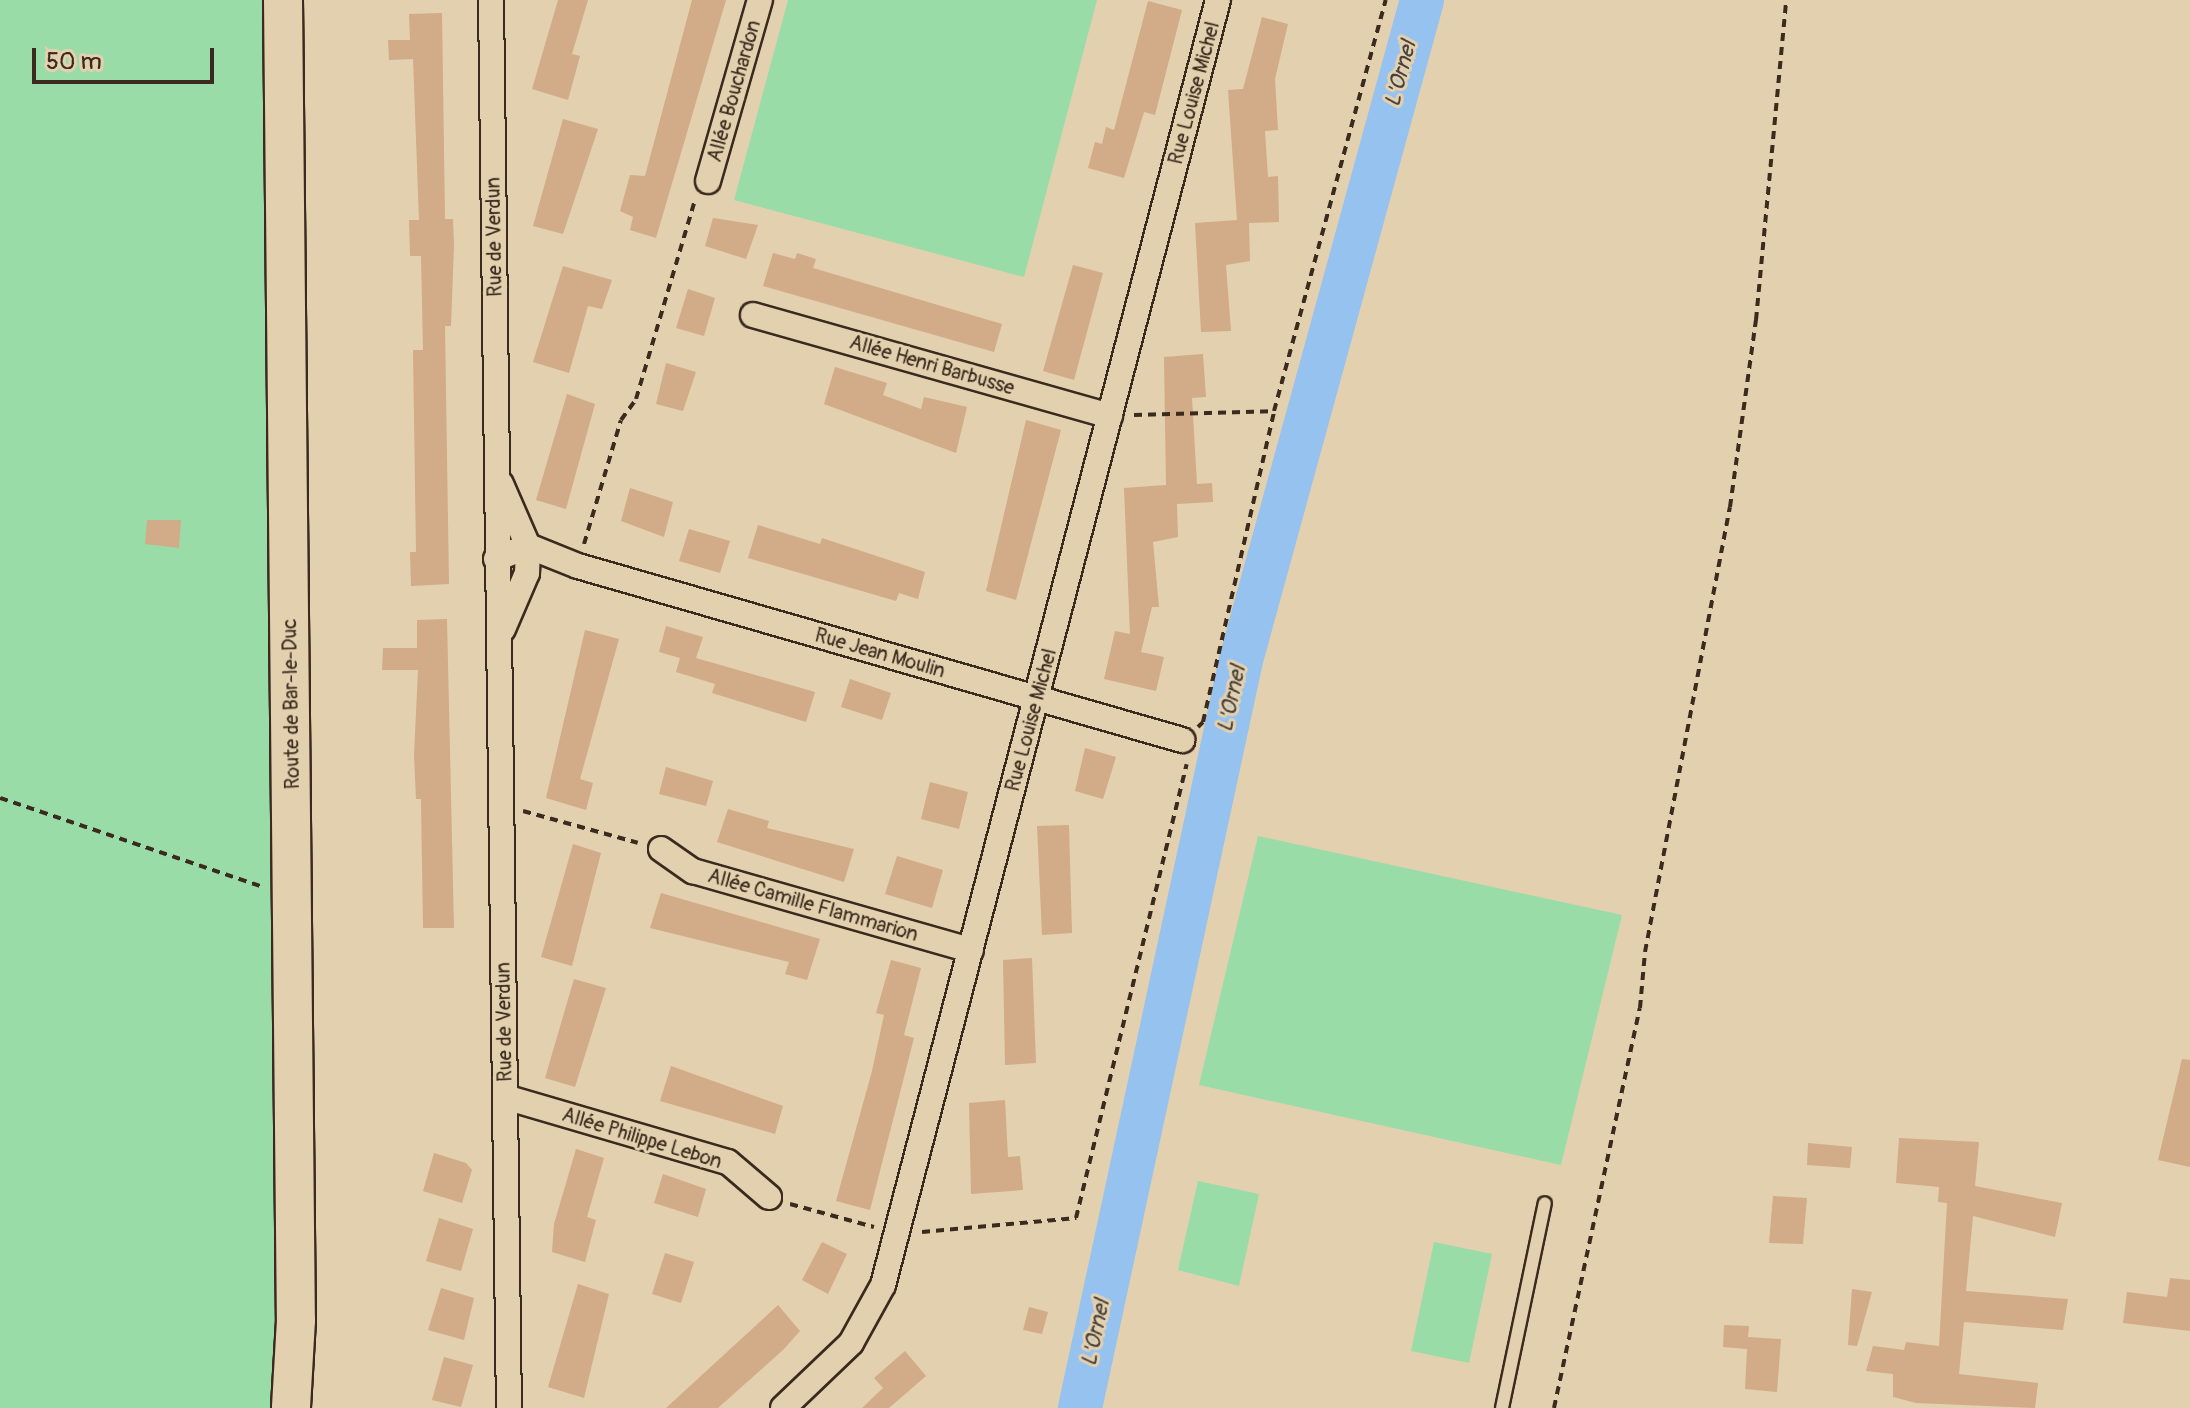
<!DOCTYPE html>
<meta charset="utf-8">
<style>
body{margin:0}
#map{position:relative;width:2190px;height:1408px;overflow:hidden;background:#e3d0ae;font-family:Pangolin,sans-serif}
div>[style]{position:absolute}
[style*='--x']{left:calc(var(--x)*1px);top:calc(var(--y)*1px);width:calc(var(--w)*1px);rotate:calc(var(--a)*1deg)}
.green>*{inset:0;background:#99dca8}
.river>*{height:44px;margin:-22px;padding:0 22px;transform-origin:22px;border-radius:22px;background:#96c2ef}
.building>*{inset:0;background:#d2ab88}
.path>*{height:4px;margin-top:-2px;transform-origin:0;background:repeating-linear-gradient(90deg,#3b2a1e 0 8px,transparent 0 14px)}
.roads{filter:drop-shadow(2px 0 #3b2a1e) drop-shadow(-2px 0 #3b2a1e) drop-shadow(0 2px #3b2a1e) drop-shadow(0 -2px #3b2a1e)}
.lane>*{height:12px;margin:-6px;padding:0 6px;transform-origin:6px;border-radius:6px;background:#e3d0ae}
.street>*{height:24px;margin:-12px;padding:0 12px;transform-origin:12px;border-radius:12px;background:#e3d0ae}
.primary>*{height:38px;margin:-19px;padding:0 19px;transform-origin:19px;border-radius:19px;background:#e3d0ae}
span{translate:-50% -50%;white-space:nowrap;text-align:center;line-height:1.15;-webkit-text-stroke:6px #e3d0ae;paint-order:stroke}
.street-label{font-size:20px;color:#3b2a1e}
.water-label{font-size:22px;color:#49413d;font-style:italic}
.scale{position:absolute;left:32px;top:48px;width:182px;height:36px;box-sizing:border-box;border:4px solid #3b2a1e;border-top:0;padding-left:10px;font-size:24px;line-height:28px;white-space:nowrap;color:#3b2a1e;-webkit-text-stroke:6px #e3d0ae;paint-order:stroke}
</style>
<div id="map">
<div class="green">
<div style="clip-path:polygon(0 0,298px 0,305px 1408px,0 1408px)"></div>
<div style="clip-path:polygon(788px 0,1097px 0,1024px 277px,734px 200px)"></div>
<div style="clip-path:polygon(1258px 836px,1622px 915px,1561px 1165px,1199px 1085px)"></div>
<div style="clip-path:polygon(1198px 1181px,1259px 1194px,1239px 1286px,1178px 1270px)"></div>
<div style="clip-path:polygon(1434px 1242px,1492px 1254px,1469px 1363px,1411px 1351px)"></div>
</div>
<div class="river">
<div style="--x:1080;--y:1408;--w:765;--a:-77.85"></div>
<div style="--x:1241;--y:660;--w:684;--a:-74.66"></div>
</div>
<div class="building">
<div style="clip-path:polygon(558px 0,588px 0,572px 54px,580px 56px,568px 100px,532px 89px)"></div>
<div style="clip-path:polygon(692px 0,726px 0,656px 238px,630px 230px,633px 217px,620px 211px,630px 175px,645px 176px)"></div>
<div style="clip-path:polygon(1148px 1px,1182px 10px,1155px 115px,1144px 112px,1124px 178px,1088px 168px,1095px 142px,1102px 144px,1106px 127px,1114px 130px)"></div>
<div style="clip-path:polygon(442px 13px,445px 219px,453px 219px,454px 245px,451px 326px,445px 326px,449px 584px,411px 586px,410px 552px,416px 552px,413px 350px,423px 350px,421px 256px,410px 256px,409px 220px,419px 220px,413px 59px,389px 60px,388px 40px,410px 40px,409px 14px)"></div>
<div style="clip-path:polygon(1262px 17px,1288px 24px,1275px 79px,1278px 130px,1265px 131px,1268px 177px,1278px 176px,1279px 222px,1249px 223px,1250px 261px,1226px 265px,1231px 331px,1201px 332px,1195px 223px,1237px 220px,1228px 90px,1243px 89px)"></div>
<div style="clip-path:polygon(563px 119px,598px 129px,563px 234px,533px 226px)"></div>
<div style="clip-path:polygon(713px 218px,758px 225px,746px 259px,705px 246px)"></div>
<div style="clip-path:polygon(773px 253px,795px 259px,797px 253px,816px 259px,813px 268px,1002px 324px,994px 352px,763px 286px)"></div>
<div style="clip-path:polygon(1073px 265px,1103px 273px,1074px 380px,1043px 371px)"></div>
<div style="clip-path:polygon(563px 266px,612px 280px,602px 309px,588px 306px,569px 373px,533px 362px)"></div>
<div style="clip-path:polygon(688px 289px,715px 298px,704px 336px,676px 328px)"></div>
<div style="clip-path:polygon(1203px 354px,1206px 397px,1192px 398px,1197px 484px,1212px 483px,1213px 502px,1177px 504px,1178px 537px,1153px 542px,1159px 607px,1152px 607px,1141px 652px,1164px 657px,1156px 691px,1104px 679px,1115px 631px,1130px 634px,1124px 488px,1166px 485px,1164px 357px)"></div>
<div style="clip-path:polygon(666px 363px,696px 372px,683px 411px,656px 404px)"></div>
<div style="clip-path:polygon(835px 367px,887px 383px,883px 395px,921px 409px,924px 397px,967px 407px,956px 453px,824px 404px)"></div>
<div style="clip-path:polygon(567px 394px,595px 404px,566px 509px,536px 500px)"></div>
<div style="clip-path:polygon(1026px 420px,1061px 430px,1016px 600px,986px 591px)"></div>
<div style="clip-path:polygon(630px 488px,673px 502px,664px 537px,621px 521px)"></div>
<div style="clip-path:polygon(147px 520px,181px 520px,179px 548px,145px 544px)"></div>
<div style="clip-path:polygon(758px 525px,820px 544px,822px 538px,925px 572px,918px 599px,899px 593px,896px 601px,748px 558px)"></div>
<div style="clip-path:polygon(689px 529px,730px 541px,720px 573px,679px 561px)"></div>
<div style="clip-path:polygon(447px 619px,454px 928px,423px 928px,421px 799px,416px 799px,414px 755px,418px 670px,382px 670px,383px 648px,417px 648px,417px 620px)"></div>
<div style="clip-path:polygon(666px 626px,703px 637px,696px 658px,815px 692px,806px 722px,712px 693px,715px 684px,676px 672px,680px 658px,659px 652px)"></div>
<div style="clip-path:polygon(585px 630px,619px 639px,580px 779px,593px 783px,586px 810px,546px 798px)"></div>
<div style="clip-path:polygon(850px 679px,891px 693px,882px 720px,841px 707px)"></div>
<div style="clip-path:polygon(1085px 748px,1116px 757px,1103px 799px,1075px 791px)"></div>
<div style="clip-path:polygon(666px 767px,713px 781px,706px 806px,659px 794px)"></div>
<div style="clip-path:polygon(930px 782px,968px 792px,959px 829px,921px 819px)"></div>
<div style="clip-path:polygon(728px 809px,769px 821px,767px 828px,854px 849px,844px 882px,717px 842px)"></div>
<div style="clip-path:polygon(1069px 825px,1072px 933px,1042px 935px,1037px 826px)"></div>
<div style="clip-path:polygon(573px 844px,601px 853px,572px 966px,541px 957px)"></div>
<div style="clip-path:polygon(897px 856px,943px 870px,932px 908px,885px 894px)"></div>
<div style="clip-path:polygon(661px 893px,820px 939px,807px 980px,785px 974px,789px 962px,650px 928px)"></div>
<div style="clip-path:polygon(1032px 958px,1036px 1063px,1005px 1065px,1003px 960px)"></div>
<div style="clip-path:polygon(891px 960px,921px 968px,904px 1035px,914px 1038px,870px 1210px,836px 1201px,872px 1071px,884px 1015px,876px 1013px)"></div>
<div style="clip-path:polygon(574px 979px,606px 988px,575px 1087px,545px 1078px)"></div>
<div style="clip-path:polygon(2182px 1059px,2190px 1060px,2190px 1167px,2158px 1160px)"></div>
<div style="clip-path:polygon(671px 1066px,783px 1106px,775px 1134px,660px 1101px)"></div>
<div style="clip-path:polygon(1005px 1100px,1008px 1157px,1020px 1156px,1023px 1190px,971px 1194px,969px 1103px)"></div>
<div style="clip-path:polygon(1899px 1138px,1979px 1142px,1975px 1186px,2062px 1203px,2055px 1237px,1973px 1216px,1966px 1291px,2068px 1299px,2063px 1330px,1964px 1322px,1959px 1374px,2038px 1383px,2035px 1408px,1916px 1403px,1893px 1397px,1893px 1374px,1866px 1371px,1873px 1346px,1904px 1350px,1906px 1342px,1939px 1346px,1947px 1203px,1938px 1202px,1939px 1187px,1896px 1183px)"></div>
<div style="clip-path:polygon(1808px 1143px,1852px 1147px,1850px 1168px,1807px 1165px)"></div>
<div style="clip-path:polygon(576px 1149px,604px 1158px,587px 1217px,596px 1220px,585px 1262px,552px 1252px,554px 1224px)"></div>
<div style="clip-path:polygon(434px 1153px,466px 1163px,472px 1170px,462px 1203px,423px 1191px)"></div>
<div style="clip-path:polygon(663px 1174px,706px 1189px,698px 1217px,654px 1203px)"></div>
<div style="clip-path:polygon(1773px 1196px,1807px 1198px,1803px 1244px,1769px 1243px)"></div>
<div style="clip-path:polygon(439px 1218px,473px 1229px,461px 1271px,426px 1261px)"></div>
<div style="clip-path:polygon(822px 1242px,847px 1254px,828px 1294px,802px 1280px)"></div>
<div style="clip-path:polygon(665px 1253px,694px 1262px,681px 1303px,652px 1294px)"></div>
<div style="clip-path:polygon(2170px 1278px,2190px 1280px,2190px 1331px,2123px 1323px,2127px 1292px,2167px 1297px)"></div>
<div style="clip-path:polygon(578px 1284px,609px 1294px,584px 1398px,548px 1387px)"></div>
<div style="clip-path:polygon(441px 1288px,474px 1298px,464px 1340px,428px 1330px)"></div>
<div style="clip-path:polygon(1852px 1289px,1872px 1292px,1857px 1346px,1848px 1345px)"></div>
<div style="clip-path:polygon(778px 1305px,800px 1331px,783px 1350px,718px 1408px,666px 1408px)"></div>
<div style="clip-path:polygon(1029px 1307px,1048px 1312px,1042px 1334px,1023px 1330px)"></div>
<div style="clip-path:polygon(1724px 1325px,1749px 1326px,1748px 1337px,1781px 1339px,1777px 1392px,1745px 1389px,1747px 1349px,1723px 1347px)"></div>
<div style="clip-path:polygon(905px 1351px,926px 1376px,889px 1408px,862px 1408px,883px 1388px,874px 1378px)"></div>
<div style="clip-path:polygon(444px 1357px,473px 1365px,461px 1407px,432px 1400px)"></div>
</div>
<div class="path">
<div style="--x:1134;--y:415;--w:140;--a:-1.6"></div>
<div style="--x:1274;--y:411;--w:426;--a:-74.8"></div>
<div style="--x:584;--y:544;--w:129;--a:-73.4"></div>
<div style="--x:621;--y:420;--w:26;--a:-54"></div>
<div style="--x:636;--y:399;--w:208;--a:-73.5"></div>
<div style="--x:1198;--y:727;--w:7;--a:-45"></div>
<div style="--x:1203;--y:722;--w:319;--a:-77.1"></div>
<div style="--x:0;--y:798;--w:278;--a:18.7"></div>
<div style="--x:523;--y:811;--w:119;--a:15.5"></div>
<div style="--x:790;--y:1204;--w:87;--a:15.3"></div>
<div style="--x:922;--y:1232;--w:155;--a:-5.2"></div>
<div style="--x:1076;--y:1218;--w:467;--a:-76.3"></div>
<div style="--x:1554;--y:1408;--w:409;--a:-77.9"></div>
<div style="--x:1640;--y:1008;--w:56;--a:-84.9"></div>
<div style="--x:1645;--y:952;--w:453;--a:-79.2"></div>
<div style="--x:1730;--y:507;--w:189;--a:-82.1"></div>
<div style="--x:1756;--y:320;--w:321;--a:-84.6"></div>
</div>
<div class="roads">
<div class="lane">
<div style="--x:1502;--y:1408;--w:209;--a:-78.2"></div>
</div>
<div class="street">
<div style="--x:491;--y:0;--w:1408;--a:89.27"></div>
<div style="--x:708;--y:181;--w:188;--a:-74"></div>
<div style="--x:753;--y:315;--w:371;--a:15.8"></div>
<div style="--x:501;--y:484;--w:68;--a:66.5"></div>
<div style="--x:528;--y:546;--w:27;--a:92"></div>
<div style="--x:527;--y:573;--w:61;--a:113.2"></div>
<div style="--x:496;--y:559;--w:35;--a:-22"></div>
<div style="--x:528;--y:546;--w:54;--a:21.8"></div>
<div style="--x:578;--y:566;--w:629;--a:16.07"></div>
<div style="--x:661;--y:849;--w:39;--a:35"></div>
<div style="--x:693;--y:871;--w:289;--a:15.9"></div>
<div style="--x:505;--y:1097;--w:232;--a:16.3"></div>
<div style="--x:728;--y:1162;--w:54;--a:40.5"></div>
<div style="--x:783;--y:1408;--w:94;--a:-43.7"></div>
<div style="--x:851;--y:1343;--w:66;--a:-61.1"></div>
<div style="--x:883;--y:1285;--w:1328;--a:-75.39"></div>
</div>
<div class="primary">
<div style="--x:283;--y:0;--w:1320;--a:89.44"></div>
<div style="--x:296;--y:1320;--w:88;--a:93.3"></div>
</div>
</div>
<div class="street-label">
<span style="left:734px;top:91px;rotate:-74deg">Allée Bouchardon</span>
<span style="left:1194px;top:93px;rotate:-75deg">Rue Louise Michel</span>
<span style="left:494px;top:237px;rotate:-91deg">Rue de Verdun</span>
<span style="left:932px;top:365px;rotate:16deg">Allée Henri Barbusse</span>
<span style="left:880px;top:653px;rotate:16deg">Rue Jean Moulin</span>
<span style="left:291px;top:704px;rotate:-91deg">Route de Bar-le-Duc</span>
<span style="left:1031px;top:720px;rotate:-75deg">Rue Louise Michel</span>
<span style="left:813px;top:905px;rotate:16deg">Allée Camille Flammarion</span>
<span style="left:504px;top:1022px;rotate:-91deg">Rue de Verdun</span>
<span style="left:642px;top:1138px;rotate:17deg">Allée Philippe Lebon</span>
</div>
<div class="water-label">
<span style="left:1401px;top:74px;rotate:-75deg">L'Ornel</span>
<span style="left:1232px;top:699px;rotate:-78deg">L'Ornel</span>
<span style="left:1096px;top:1333px;rotate:-78deg">L'Ornel</span>
</div>
<div class="scale">50 m</div>
</div>
